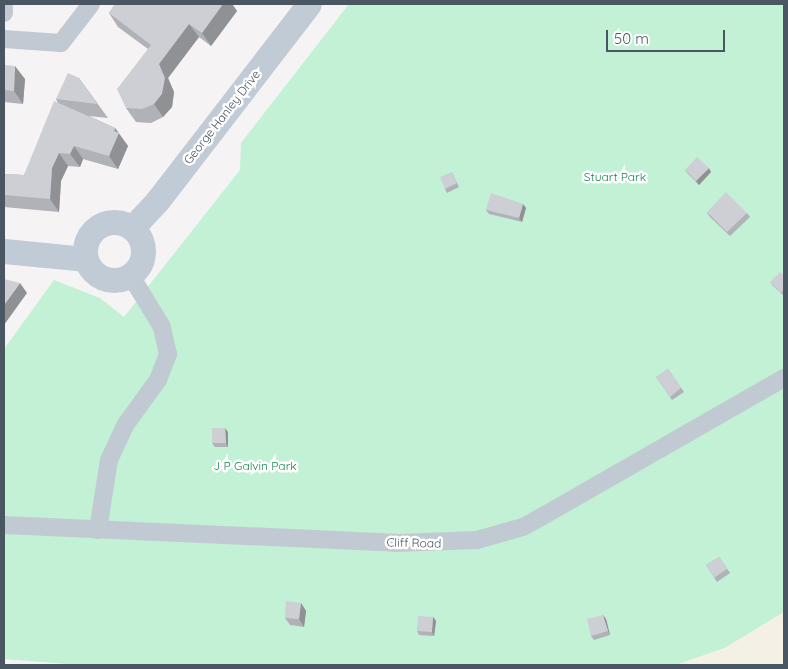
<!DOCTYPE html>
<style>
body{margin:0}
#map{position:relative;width:788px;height:669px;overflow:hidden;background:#f5f3f3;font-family:Quicksand,sans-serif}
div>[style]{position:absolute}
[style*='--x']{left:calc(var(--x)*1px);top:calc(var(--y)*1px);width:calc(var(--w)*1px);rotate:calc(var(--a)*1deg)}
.green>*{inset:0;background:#c3f1d5}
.sand>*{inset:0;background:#f5f0e5}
.minor>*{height:18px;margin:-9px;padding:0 9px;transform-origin:9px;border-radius:9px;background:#c1cad2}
.secondary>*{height:25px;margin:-12.5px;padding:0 12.5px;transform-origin:12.5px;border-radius:12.5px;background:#c1cbd6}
.secondary>.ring{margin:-12.5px;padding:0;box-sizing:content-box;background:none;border:25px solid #c1cbd6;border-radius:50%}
.wall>*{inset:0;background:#b0b2b7}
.shaded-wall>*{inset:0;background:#909195}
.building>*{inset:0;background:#cdcfd5}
span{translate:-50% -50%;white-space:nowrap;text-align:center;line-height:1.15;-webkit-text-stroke:5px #fff;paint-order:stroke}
.street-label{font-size:12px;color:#4a5661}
.park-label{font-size:12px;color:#17864f}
.frame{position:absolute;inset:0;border:5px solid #4a5661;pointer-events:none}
.scale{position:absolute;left:606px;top:30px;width:119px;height:22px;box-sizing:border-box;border:2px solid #4a5661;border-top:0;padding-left:6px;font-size:15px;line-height:18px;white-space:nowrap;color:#4a5661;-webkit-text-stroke:4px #fff;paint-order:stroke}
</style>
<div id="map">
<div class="green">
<div style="clip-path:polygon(349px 4px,784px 4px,784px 612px,725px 648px,676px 665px,79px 665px,4px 659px,4px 349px,54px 280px,100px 298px,124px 317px,240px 170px,241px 143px)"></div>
</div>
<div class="sand">
<div style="clip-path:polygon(784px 612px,784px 665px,676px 665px,725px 648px)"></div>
</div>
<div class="minor">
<div style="--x:4;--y:13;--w:9;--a:-90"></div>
<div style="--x:4;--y:39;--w:57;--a:4"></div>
<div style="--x:61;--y:43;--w:49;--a:-52.4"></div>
<div style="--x:4;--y:525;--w:392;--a:2.6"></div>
<div style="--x:396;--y:543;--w:81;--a:-2.1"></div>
<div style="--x:477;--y:540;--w:48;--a:-15.8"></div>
<div style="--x:523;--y:527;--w:23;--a:-29"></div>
<div style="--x:543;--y:516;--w:278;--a:-29.8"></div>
<div style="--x:98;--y:530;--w:71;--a:-81.1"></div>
<div style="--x:109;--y:460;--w:40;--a:-65"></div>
<div style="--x:126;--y:424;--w:54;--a:-54"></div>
<div style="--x:158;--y:380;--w:28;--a:-69"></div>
<div style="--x:168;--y:354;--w:28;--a:-103"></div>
<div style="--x:162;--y:327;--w:60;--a:-121.3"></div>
</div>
<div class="secondary">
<div class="ring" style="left:85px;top:222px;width:33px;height:33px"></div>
<div style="--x:132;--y:228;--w:38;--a:-47"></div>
<div style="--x:158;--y:200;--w:247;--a:-52.4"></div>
<div style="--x:4;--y:251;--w:81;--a:5.6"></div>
</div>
<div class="wall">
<div style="clip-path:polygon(115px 4px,232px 4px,237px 11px,211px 46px,199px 37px,168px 78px,174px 92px,172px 107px,163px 117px,151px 123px,136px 122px,126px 108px,148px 49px,118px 27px,109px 13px)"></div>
<div style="clip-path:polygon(4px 65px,25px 79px,23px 104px,4px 102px)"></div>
<div style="clip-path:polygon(79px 78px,108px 118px,89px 116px,115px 128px,128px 146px,118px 169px,83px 159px,80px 167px,68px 166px,61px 181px,59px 212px,4px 207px,4px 174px,24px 175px,58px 103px,56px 99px)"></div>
<div style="clip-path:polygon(685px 170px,711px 172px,699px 185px,688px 174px)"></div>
<div style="clip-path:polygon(452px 172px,459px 187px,447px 193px,445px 189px)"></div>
<div style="clip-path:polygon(523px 204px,526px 208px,522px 222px,489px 214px,486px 210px)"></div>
<div style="clip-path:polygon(707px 212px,747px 213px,750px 217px,730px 236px,709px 216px)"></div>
<div style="clip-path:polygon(784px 275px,784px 296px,773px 286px,770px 282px)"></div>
<div style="clip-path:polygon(668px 369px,684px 392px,672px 400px,656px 377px)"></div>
<div style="clip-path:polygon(228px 432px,228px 447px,215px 447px,212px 443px)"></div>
<div style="clip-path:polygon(719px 557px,730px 573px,717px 582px,706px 565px)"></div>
<div style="clip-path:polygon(301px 603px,306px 611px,304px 627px,290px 625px,285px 618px)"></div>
<div style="clip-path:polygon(603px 615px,606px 619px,610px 635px,594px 640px,591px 636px)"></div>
<div style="clip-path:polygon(433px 617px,436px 621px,434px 636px,419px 635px,417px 631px)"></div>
</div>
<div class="shaded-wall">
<div style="clip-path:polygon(223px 4px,232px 4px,237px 11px,211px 46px,202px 33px)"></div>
<div style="clip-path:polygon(189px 24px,199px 37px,168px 78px,174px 92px,172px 107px,163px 117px,154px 104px,159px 64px)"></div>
<div style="clip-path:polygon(15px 66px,25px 79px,23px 104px,14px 91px)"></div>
<div style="clip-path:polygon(115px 128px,128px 146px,118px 169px,109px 156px)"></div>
<div style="clip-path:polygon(74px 146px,83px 159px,80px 167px,70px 154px)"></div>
<div style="clip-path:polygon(59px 153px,68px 166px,61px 181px,59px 212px,50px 199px,52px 168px)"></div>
<div style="clip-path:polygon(709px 168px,711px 172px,699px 185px,696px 181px)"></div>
<div style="clip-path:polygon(523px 204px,526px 208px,522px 222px,519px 218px)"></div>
<div style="clip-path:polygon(20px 283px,27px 293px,4px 325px,4px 305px)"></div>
<div style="clip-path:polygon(225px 428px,228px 432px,228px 447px,226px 443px)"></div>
<div style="clip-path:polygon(301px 603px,306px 611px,304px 627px,299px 619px)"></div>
<div style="clip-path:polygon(603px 615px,606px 619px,610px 635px,608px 631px)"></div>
<div style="clip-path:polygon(433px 617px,436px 621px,434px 636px,432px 632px)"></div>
</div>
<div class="building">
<div style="clip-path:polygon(115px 4px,223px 4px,202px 33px,189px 24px,159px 64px,165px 78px,162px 94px,154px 104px,142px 109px,126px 108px,117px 89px,151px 45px,109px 13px)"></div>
<div style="clip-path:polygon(4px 65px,15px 66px,14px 91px,4px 90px)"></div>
<div style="clip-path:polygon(68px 73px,79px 78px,97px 104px,56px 99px)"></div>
<div style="clip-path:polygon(54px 101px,115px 128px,114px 131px,119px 133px,109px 156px,74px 146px,70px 154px,59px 153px,52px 168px,50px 199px,4px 195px,4px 174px,24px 175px)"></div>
<div style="clip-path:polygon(697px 157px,709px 168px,696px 181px,685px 170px)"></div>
<div style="clip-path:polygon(452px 172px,457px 183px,445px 189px,440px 177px)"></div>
<div style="clip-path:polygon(726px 192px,747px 213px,727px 232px,707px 212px)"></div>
<div style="clip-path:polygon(491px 193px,523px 204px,519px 218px,486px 210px)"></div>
<div style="clip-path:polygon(780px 272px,784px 275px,784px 289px,781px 293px,770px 282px)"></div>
<div style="clip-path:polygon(4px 279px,20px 283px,4px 305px)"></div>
<div style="clip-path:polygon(668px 369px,681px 388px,670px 397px,656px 377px)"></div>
<div style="clip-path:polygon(212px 428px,225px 428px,226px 443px,212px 443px)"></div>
<div style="clip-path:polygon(719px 557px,727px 569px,714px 578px,706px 565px)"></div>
<div style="clip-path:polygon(286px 601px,301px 603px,299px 619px,285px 618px)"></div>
<div style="clip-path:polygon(603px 615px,608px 631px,591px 636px,587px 619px)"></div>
<div style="clip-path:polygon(418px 616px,433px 617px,432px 632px,417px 631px)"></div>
</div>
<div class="street-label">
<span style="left:222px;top:117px;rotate:-52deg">George Hanley Drive</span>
<span style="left:414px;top:543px;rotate:1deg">Cliff Road</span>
</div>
<div class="park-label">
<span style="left:615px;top:177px">Stuart Park</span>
<span style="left:255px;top:466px">J P Galvin Park</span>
</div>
<div class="frame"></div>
<div class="scale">50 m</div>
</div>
